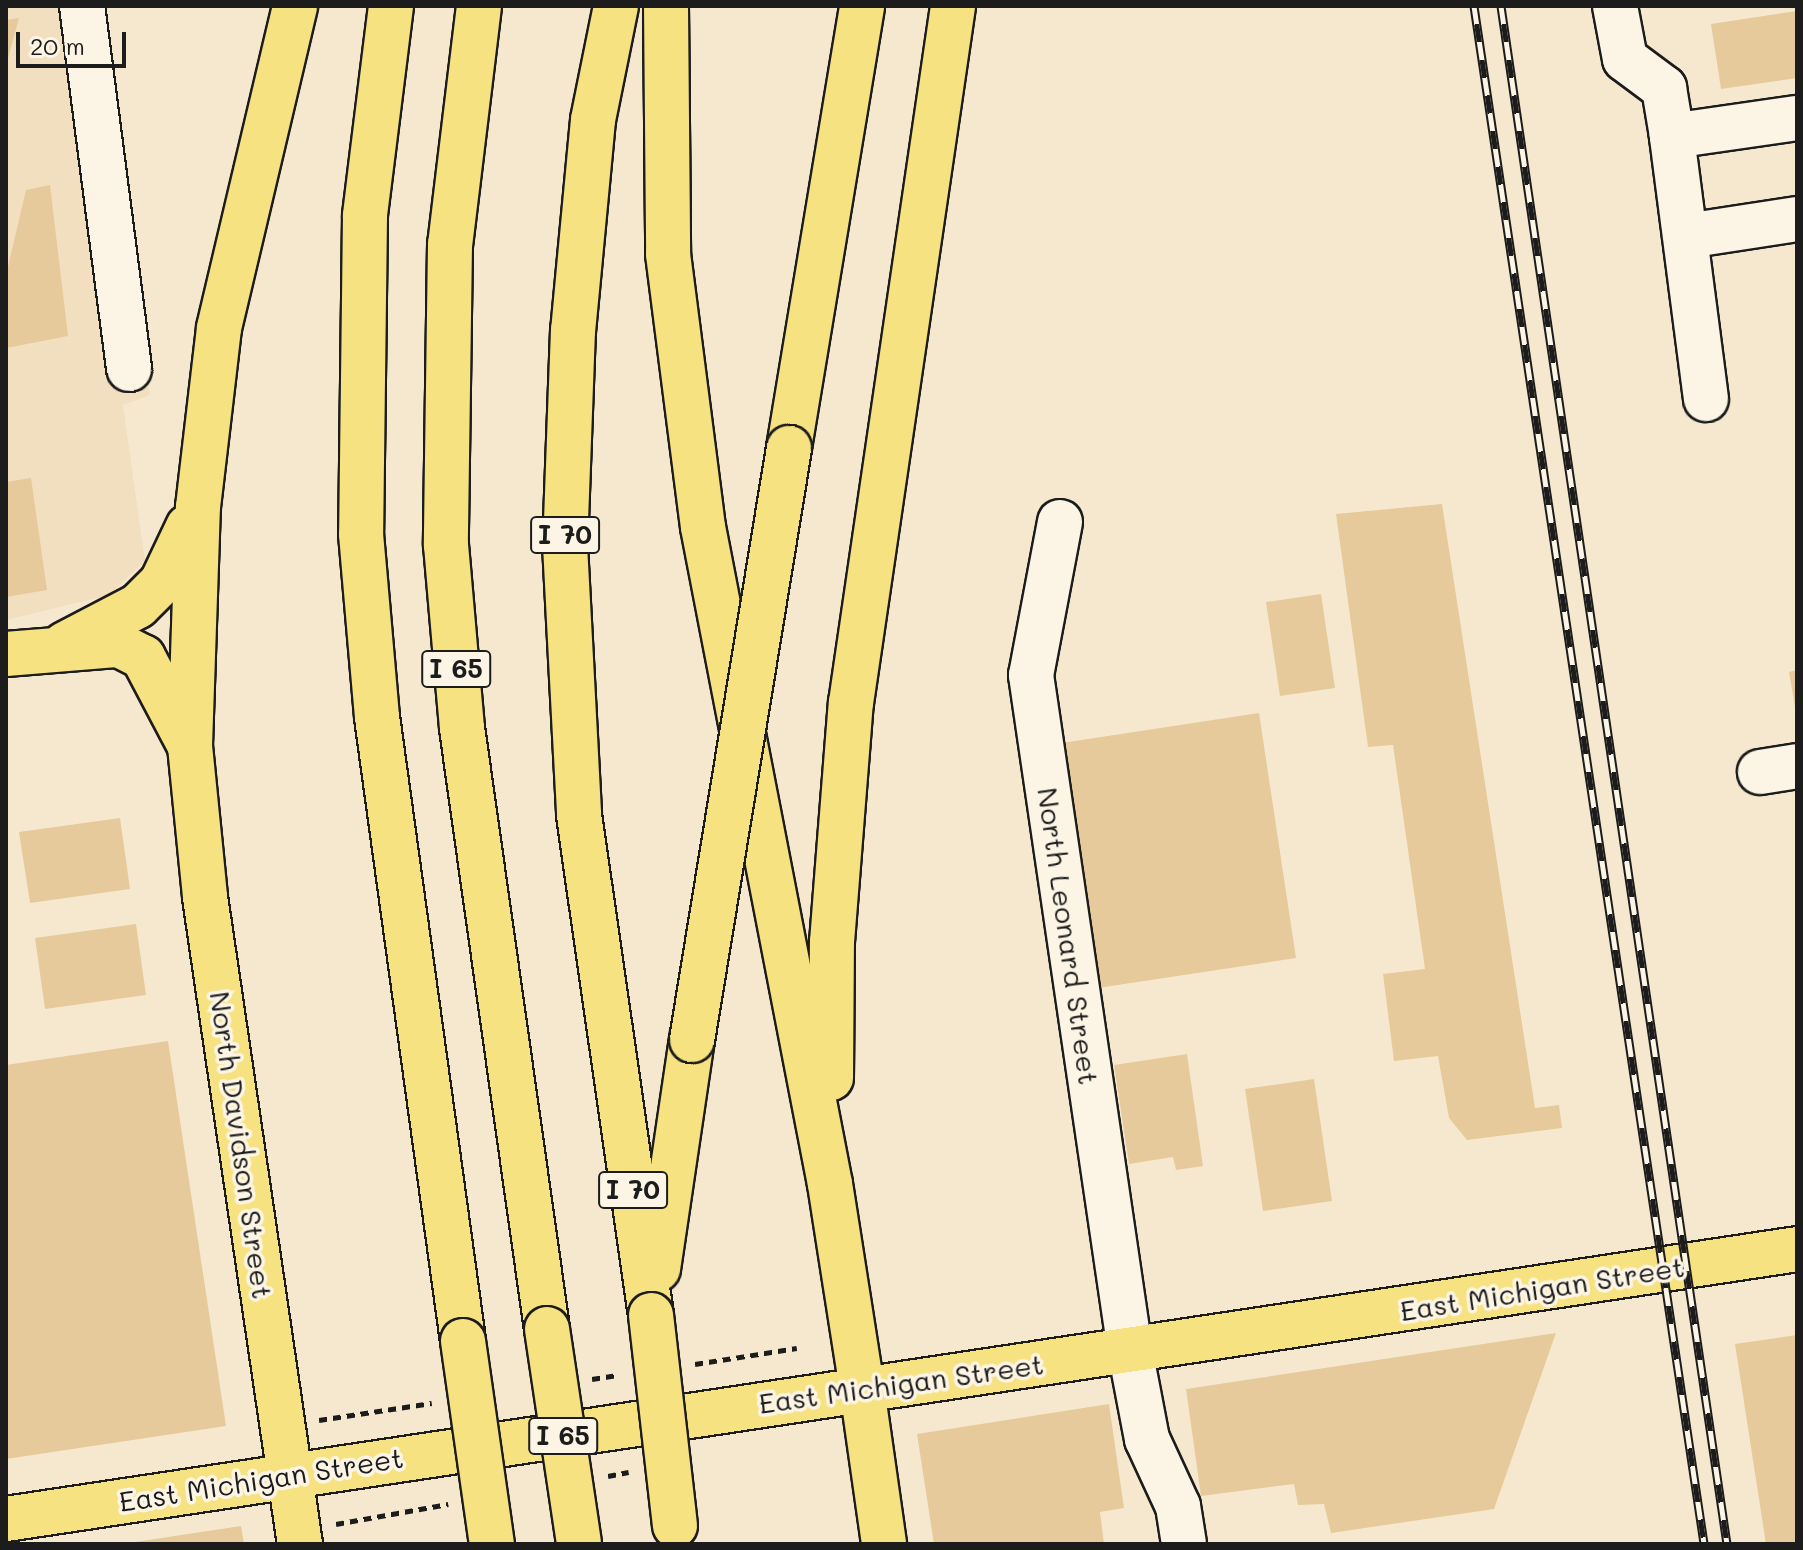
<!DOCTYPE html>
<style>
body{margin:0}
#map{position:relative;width:1803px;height:1550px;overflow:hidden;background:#f6e8cf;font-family:Mali,sans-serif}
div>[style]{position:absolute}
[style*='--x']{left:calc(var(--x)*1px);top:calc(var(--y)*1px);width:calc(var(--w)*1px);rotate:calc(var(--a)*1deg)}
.built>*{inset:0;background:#f2dfbf}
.building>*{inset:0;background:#e7ca9b}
.path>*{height:5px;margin-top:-2.5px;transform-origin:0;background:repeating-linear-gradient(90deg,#1c1c1c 0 8px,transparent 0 14px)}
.roads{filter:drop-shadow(2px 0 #1c1c1c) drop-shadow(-2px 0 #1c1c1c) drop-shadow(0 2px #1c1c1c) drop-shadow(0 -2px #1c1c1c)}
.minor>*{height:44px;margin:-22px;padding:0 22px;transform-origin:22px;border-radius:22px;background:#fcf5e5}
.major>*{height:44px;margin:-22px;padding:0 22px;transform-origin:22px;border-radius:22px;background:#f7e281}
.highway>*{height:44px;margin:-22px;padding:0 22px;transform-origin:22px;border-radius:22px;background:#f7e281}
.rail>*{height:9px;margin-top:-4.5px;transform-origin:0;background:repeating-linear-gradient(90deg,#fcf5e5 0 18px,#1c1c1c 0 36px);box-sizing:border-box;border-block:2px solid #1c1c1c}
.bridges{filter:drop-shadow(2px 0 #1c1c1c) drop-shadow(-2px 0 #1c1c1c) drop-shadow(0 2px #1c1c1c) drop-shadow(0 -2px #1c1c1c)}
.highway-bridge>*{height:44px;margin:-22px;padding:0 22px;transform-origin:22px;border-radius:22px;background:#f7e281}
span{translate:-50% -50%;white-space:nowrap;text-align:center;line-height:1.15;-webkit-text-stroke:7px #fcf5e5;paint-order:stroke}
.shield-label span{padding:2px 6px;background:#fcf5e5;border:2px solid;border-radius:6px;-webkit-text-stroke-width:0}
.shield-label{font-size:26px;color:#1c1c1c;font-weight:700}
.street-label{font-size:28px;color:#1c1c1c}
.frame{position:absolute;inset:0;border:8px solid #1c1c1c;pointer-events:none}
.scale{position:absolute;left:16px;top:32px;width:110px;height:36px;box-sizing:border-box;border:4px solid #1c1c1c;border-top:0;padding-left:10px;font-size:24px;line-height:28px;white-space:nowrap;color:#1c1c1c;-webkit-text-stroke:6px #fcf5e5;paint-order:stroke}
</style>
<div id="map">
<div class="built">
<div style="clip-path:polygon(6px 6px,107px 6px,102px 23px,150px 395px,123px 405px,145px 561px,109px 595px,6px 620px)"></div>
</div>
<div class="building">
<div style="clip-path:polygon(1797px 11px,1797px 78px,1721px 89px,1711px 24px)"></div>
<div style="clip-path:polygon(19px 18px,7px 62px,6px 62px,6px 20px)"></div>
<div style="clip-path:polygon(50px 185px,68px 336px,6px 348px,6px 275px,26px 190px)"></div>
<div style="clip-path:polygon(31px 478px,47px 590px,6px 597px,6px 482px)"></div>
<div style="clip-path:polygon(1442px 504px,1535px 1108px,1559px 1105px,1562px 1128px,1467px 1140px,1449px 1118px,1438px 1056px,1394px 1061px,1383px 974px,1425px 969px,1393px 745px,1368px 747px,1336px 514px)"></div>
<div style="clip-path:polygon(1321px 594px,1335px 688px,1280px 696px,1266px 602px)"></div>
<div style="clip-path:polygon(1797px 670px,1797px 707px,1795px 707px,1789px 672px)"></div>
<div style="clip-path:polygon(1259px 713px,1296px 958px,1091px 989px,1055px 744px)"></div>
<div style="clip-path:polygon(120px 818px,130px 889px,30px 903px,19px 832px)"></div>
<div style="clip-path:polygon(136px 924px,146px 995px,45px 1009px,35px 938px)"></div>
<div style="clip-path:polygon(168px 1041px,226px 1426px,6px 1459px,6px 1065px)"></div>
<div style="clip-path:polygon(1187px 1054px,1203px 1166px,1176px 1170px,1173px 1157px,1129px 1164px,1114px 1065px)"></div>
<div style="clip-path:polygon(1314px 1079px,1332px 1201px,1263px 1211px,1245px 1089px)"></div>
<div style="clip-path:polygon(1556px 1333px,1494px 1509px,1331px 1533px,1324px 1504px,1298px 1505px,1294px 1484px,1201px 1496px,1186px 1389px)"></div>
<div style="clip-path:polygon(1797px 1335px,1797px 1544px,1766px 1544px,1735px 1344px)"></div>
<div style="clip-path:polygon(1109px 1404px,1124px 1508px,1100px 1512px,1104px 1544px,934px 1544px,917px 1434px)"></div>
<div style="clip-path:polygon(241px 1526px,244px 1544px,135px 1544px,135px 1542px)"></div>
</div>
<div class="path">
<div style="--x:695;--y:1364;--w:103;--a:-8.9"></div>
<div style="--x:592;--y:1379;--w:26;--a:-9"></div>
<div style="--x:319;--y:1420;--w:114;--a:-8.6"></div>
<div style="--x:608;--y:1476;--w:21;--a:-11"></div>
<div style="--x:336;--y:1524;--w:114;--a:-10.1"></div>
</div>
<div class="roads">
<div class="minor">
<div style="--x:82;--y:6;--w:366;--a:82.6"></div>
<div style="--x:1615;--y:6;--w:54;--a:79.3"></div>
<div style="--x:1625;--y:59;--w:49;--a:36.6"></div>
<div style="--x:1664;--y:88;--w:49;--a:80.5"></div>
<div style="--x:1687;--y:236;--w:111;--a:-8.8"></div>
<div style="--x:1706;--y:399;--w:265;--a:-97.4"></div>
<div style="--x:1672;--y:136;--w:126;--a:-8.2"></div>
<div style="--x:1060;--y:522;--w:156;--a:100.7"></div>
<div style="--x:1031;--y:675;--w:682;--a:81.66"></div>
<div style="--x:1130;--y:1350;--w:91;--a:79.2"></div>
<div style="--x:1147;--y:1439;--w:74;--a:65.2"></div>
<div style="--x:1178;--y:1506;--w:38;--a:81"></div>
<div style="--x:1760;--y:772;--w:37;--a:-9"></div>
</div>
<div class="major">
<div style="--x:6;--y:654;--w:113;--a:-4.6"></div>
<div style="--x:119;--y:645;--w:27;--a:27"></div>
<div style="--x:143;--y:657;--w:101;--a:62.2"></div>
<div style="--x:190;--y:746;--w:152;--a:84.3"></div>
<div style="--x:205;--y:897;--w:654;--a:81.65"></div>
<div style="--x:862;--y:1389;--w:157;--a:81.9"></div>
<div style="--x:6;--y:1519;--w:1811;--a:-8.57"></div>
</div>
<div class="highway">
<div style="--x:391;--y:6;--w:212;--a:97.1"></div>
<div style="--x:365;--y:216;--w:318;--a:90.7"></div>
<div style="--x:361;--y:534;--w:184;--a:85"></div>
<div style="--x:377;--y:717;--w:630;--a:82.15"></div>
<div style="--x:479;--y:6;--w:240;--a:96.9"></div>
<div style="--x:450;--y:244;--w:301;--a:90.8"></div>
<div style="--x:446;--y:545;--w:184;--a:85"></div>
<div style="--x:462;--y:728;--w:607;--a:81.95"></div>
<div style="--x:616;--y:6;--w:116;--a:101.4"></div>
<div style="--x:593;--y:120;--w:211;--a:95.4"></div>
<div style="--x:573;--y:330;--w:215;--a:92.1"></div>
<div style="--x:565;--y:545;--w:270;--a:87"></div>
<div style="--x:579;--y:815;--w:505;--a:81.81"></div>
<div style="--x:666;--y:6;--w:248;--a:89.5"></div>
<div style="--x:668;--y:254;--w:275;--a:82.7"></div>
<div style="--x:703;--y:527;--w:669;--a:79.06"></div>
<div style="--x:830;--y:1184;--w:207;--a:81.1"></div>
<div style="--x:789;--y:448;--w:448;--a:-80.6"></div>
<div style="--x:65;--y:644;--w:82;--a:-27.5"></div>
<div style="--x:138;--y:606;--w:34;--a:-45"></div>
<div style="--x:162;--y:582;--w:61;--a:-64.7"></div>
<div style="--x:190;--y:746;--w:239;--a:-88.1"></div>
<div style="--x:198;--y:507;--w:180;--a:-83.3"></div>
<div style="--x:219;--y:328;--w:331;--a:-76.7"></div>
<div style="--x:831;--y:1078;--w:136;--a:-89.6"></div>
<div style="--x:832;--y:942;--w:240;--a:-85.5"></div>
<div style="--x:851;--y:703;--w:704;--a:-81.67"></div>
<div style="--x:658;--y:1269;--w:232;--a:-81.6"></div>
</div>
</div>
<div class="rail">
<div style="--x:1474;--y:6;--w:1555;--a:81.49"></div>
<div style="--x:1501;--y:6;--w:1555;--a:81.64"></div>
</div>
<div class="bridges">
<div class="highway-bridge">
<div style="--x:692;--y:1040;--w:600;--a:-80.69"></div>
<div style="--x:651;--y:1315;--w:212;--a:83.5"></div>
<div style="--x:547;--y:1329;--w:216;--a:81.5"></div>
<div style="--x:463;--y:1341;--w:205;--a:81.9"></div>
</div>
</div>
<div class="shield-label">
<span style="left:565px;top:535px">I 70</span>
<span style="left:456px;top:669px">I 65</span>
<span style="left:633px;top:1190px">I 70</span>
<span style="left:563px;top:1436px">I 65</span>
</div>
<div class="street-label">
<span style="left:1069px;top:936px;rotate:82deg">North Leonard Street</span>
<span style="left:242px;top:1145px;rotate:82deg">North Davidson Street</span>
<span style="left:1542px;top:1288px;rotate:-9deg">East Michigan Street</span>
<span style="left:901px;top:1383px;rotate:-8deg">East Michigan Street</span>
<span style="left:261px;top:1479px;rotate:-9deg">East Michigan Street</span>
</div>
<div class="frame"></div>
<div class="scale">20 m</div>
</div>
